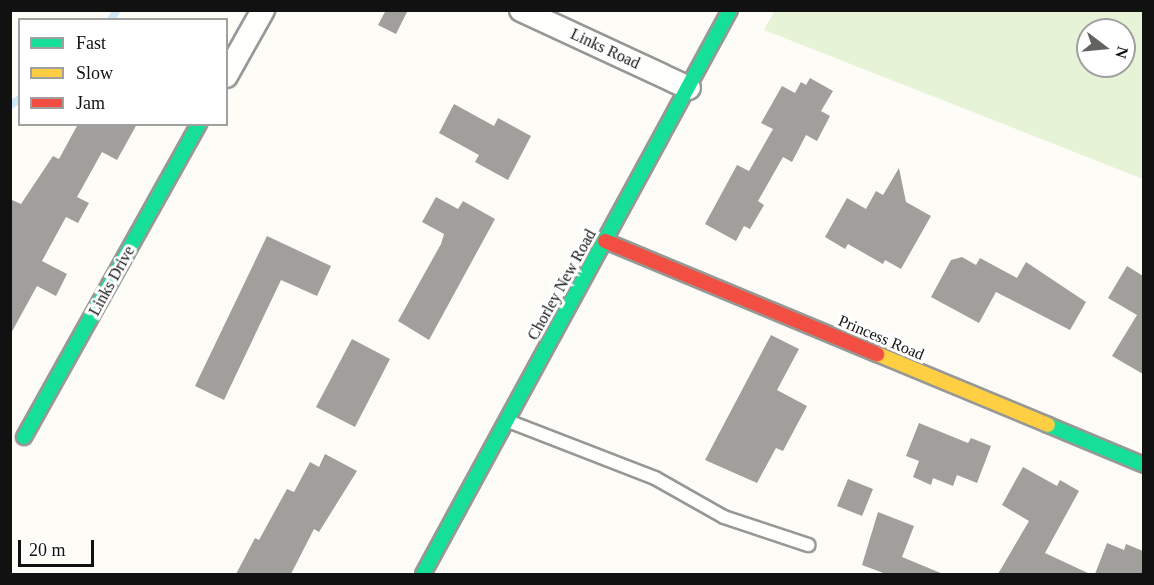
<!DOCTYPE html>
<style>
body{margin:0}
#map{position:relative;width:1154px;height:585px;overflow:hidden;background:#fdfcf7;font-family:Georgia,serif}
div>[style]{position:absolute}
[style*='--x']{left:calc(var(--x)*1px);top:calc(var(--y)*1px);width:calc(var(--w)*1px);rotate:calc(var(--a)*1deg)}
.green>*{inset:0;background:#e7f3d7}
.stream>*{height:8px;margin:-4px;padding:0 4px;transform-origin:4px;border-radius:4px;background:#cde8f7}
.building>*{inset:0;background:#a19f9c}
.roads{filter:drop-shadow(2px 0 #979795) drop-shadow(-2px 0 #979795) drop-shadow(0 2px #979795) drop-shadow(0 -2px #979795)}
.lane>*{height:12px;margin:-6px;padding:0 6px;transform-origin:6px;border-radius:6px;background:#fffffe}
.street>*{height:22px;margin:-11px;padding:0 11px;transform-origin:11px;border-radius:11px;background:#fffffe}
.fast>*{height:14px;margin:-7px;padding:0 7px;transform-origin:7px;border-radius:7px;background:#16e098}
.slow>*{height:14px;margin:-7px;padding:0 7px;transform-origin:7px;border-radius:7px;background:#ffcf43}
.jam>*{height:14px;margin:-7px;padding:0 7px;transform-origin:7px;border-radius:7px;background:#f24e42}
span{translate:-50% -50%;white-space:nowrap;text-align:center;line-height:1.15;-webkit-text-stroke:6px #fff;paint-order:stroke}
.street-label{font-size:16px;color:#111}
.frame{position:absolute;inset:0;border:12px solid #111;pointer-events:none}
.legend{position:absolute;left:18px;top:18px;width:210px;height:108px;box-sizing:border-box;background:#fff;border:2px solid #a0a0a0;margin:0;padding:8px 10px;list-style:none;font-size:18px;color:#111}
.legend li{display:flex;align-items:center;gap:12px;height:30px}
.legend b{width:30px;border:2px solid #a0a0a0}
.north{position:absolute;left:1076px;top:18px;width:60px;height:60px;box-sizing:border-box;background:#fff;border:2px solid #a0a0a0;border-radius:50%;rotate:106deg;font-size:16px;font-weight:700;line-height:24px;text-align:center;color:#111}
.north::after{content:'';display:block;margin:auto;width:21px;height:27px;background:#646362;clip-path:polygon(50% 0,100% 100%,50% 72%,0 100%)}
.scale{position:absolute;left:18px;top:540px;width:76px;height:27px;box-sizing:border-box;border:3px solid #111;border-top:0;padding-left:8px;font-size:18px;line-height:21px;white-space:nowrap;color:#111;-webkit-text-stroke:4px #fff;paint-order:stroke}
</style>
<div id="map">
<div class="green">
<div style="clip-path:polygon(evenodd,775px 10px,1143px 11px,1143px 179px,764px 30px,775px 10px,1088px 30px,1124px 30px,1124px 66px,1088px 66px,1088px 30px)"></div>
</div>
<div class="stream">
<div style="--x:111;--y:20;--w:12;--a:-59"></div>
<div style="--x:10;--y:105;--w:12;--a:-31"></div>
</div>
<div class="building">
<div style="clip-path:polygon(386px 10px,408px 10px,396px 34px,378px 25px)"></div>
<div style="clip-path:polygon(810px 78px,833px 91px,821px 111px,830px 116px,817px 141px,806px 135px,792px 162px,783px 157px,758px 201px,764px 205px,750px 229px,744px 226px,736px 241px,705px 224px,737px 165px,749px 171px,773px 129px,761px 123px,782px 86px,795px 93px,801px 82px,806px 85px)"></div>
<div style="clip-path:polygon(454px 104px,494px 126px,498px 118px,531px 136px,508px 180px,475px 162px,479px 155px,439px 133px)"></div>
<div style="clip-path:polygon(78px 124px,137px 124px,117px 160px,102px 152px,77px 197px,89px 203px,78px 223px,66px 217px,42px 261px,67px 274px,56px 296px,37px 286px,10px 335px,10px 199px,21px 204px,53px 156px,59px 159px)"></div>
<div style="clip-path:polygon(899px 168px,906px 202px,931px 216px,901px 269px,885px 260px,883px 264px,848px 244px,845px 249px,825px 237px,847px 198px,866px 209px,876px 191px,883px 195px)"></div>
<div style="clip-path:polygon(436px 197px,458px 209px,463px 201px,495px 219px,429px 340px,398px 321px,441px 244px,444px 234px,422px 222px)"></div>
<div style="clip-path:polygon(267px 236px,331px 266px,317px 296px,281px 280px,224px 400px,195px 386px)"></div>
<div style="clip-path:polygon(962px 257px,976px 265px,980px 258px,1017px 278px,1026px 262px,1086px 302px,1070px 330px,996px 292px,979px 323px,931px 297px,951px 260px)"></div>
<div style="clip-path:polygon(1127px 266px,1143px 276px,1143px 374px,1112px 356px,1137px 315px,1108px 298px)"></div>
<div style="clip-path:polygon(771px 335px,799px 349px,777px 390px,807px 406px,783px 451px,776px 448px,757px 483px,705px 460px)"></div>
<div style="clip-path:polygon(352px 339px,390px 359px,355px 427px,316px 407px)"></div>
<div style="clip-path:polygon(919px 423px,968px 443px,971px 438px,991px 446px,977px 483px,957px 475px,953px 486px,933px 478px,931px 485px,913px 477px,919px 461px,906px 456px)"></div>
<div style="clip-path:polygon(325px 454px,357px 471px,319px 532px,314px 529px,291px 574px,236px 574px,255px 538px,259px 540px,287px 489px,294px 492px,310px 462px,319px 467px)"></div>
<div style="clip-path:polygon(1023px 467px,1057px 486px,1060px 480px,1079px 491px,1045px 553px,1090px 574px,998px 574px,1029px 521px,1002px 505px)"></div>
<div style="clip-path:polygon(848px 479px,873px 489px,862px 516px,837px 506px)"></div>
<div style="clip-path:polygon(878px 512px,914px 526px,902px 557px,943px 574px,886px 574px,862px 565px)"></div>
<div style="clip-path:polygon(1107px 543px,1124px 550px,1126px 544px,1143px 551px,1143px 574px,1095px 574px)"></div>
</div>
<div class="roads">
<div class="lane">
<div style="--x:508;--y:421;--w:158;--a:21.2"></div>
<div style="--x:655;--y:478;--w:79;--a:29.5"></div>
<div style="--x:724;--y:517;--w:89;--a:18.4"></div>
</div>
<div class="street">
<div style="--x:521;--y:10;--w:185;--a:24.9"></div>
<div style="--x:226;--y:76;--w:76;--a:-60.7"></div>
</div>
<div class="fast">
<div style="--x:1048;--y:425;--w:104;--a:22.6"></div>
<div style="--x:24;--y:437;--w:359;--a:-60.8"></div>
<div style="--x:423;--y:574;--w:642;--a:-61.44"></div>
</div>
<div class="slow">
<div style="--x:877;--y:354;--w:185;--a:22.5"></div>
</div>
<div class="jam">
<div style="--x:605;--y:241;--w:295;--a:22.6"></div>
</div>
</div>
<div class="street-label">
<span style="left:605px;top:49px;rotate:25deg">Links Road</span>
<span style="left:112px;top:281px;rotate:-61deg">Links Drive</span>
<span style="left:562px;top:285px;rotate:-61deg">Chorley New Road</span>
<span style="left:881px;top:338px;rotate:23deg">Princess Road</span>
</div>
<div class="frame"></div>
<ul class="legend">
<li><b style="height:8px;background:#16e098"></b>Fast</li>
<li><b style="height:8px;background:#ffcf43"></b>Slow</li>
<li><b style="height:8px;background:#f24e42"></b>Jam</li>
</ul>
<div class="north">N</div>
<div class="scale">20 m</div>
</div>
